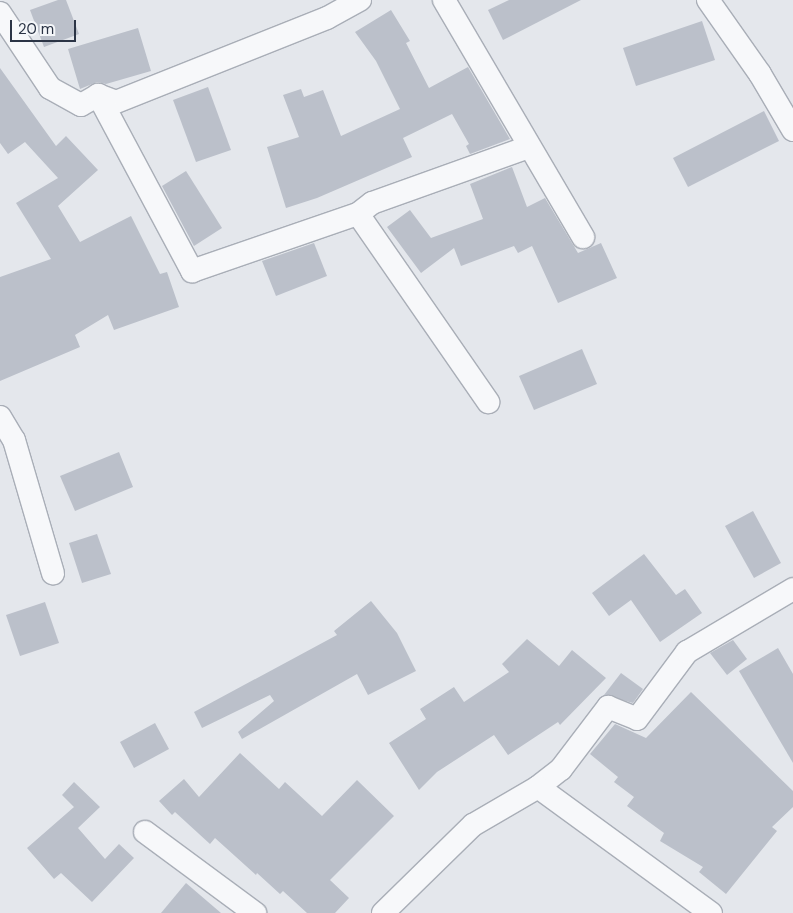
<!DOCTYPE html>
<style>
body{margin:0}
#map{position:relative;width:793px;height:913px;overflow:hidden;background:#e4e7ec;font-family:"DM Sans",sans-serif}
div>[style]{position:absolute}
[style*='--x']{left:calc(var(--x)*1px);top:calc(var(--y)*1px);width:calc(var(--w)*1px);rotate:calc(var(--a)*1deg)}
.building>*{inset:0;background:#bbc0ca}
.roads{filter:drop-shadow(1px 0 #a9aeb7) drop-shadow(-1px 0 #a9aeb7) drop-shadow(0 1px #a9aeb7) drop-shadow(0 -1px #a9aeb7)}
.minor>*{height:22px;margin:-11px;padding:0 11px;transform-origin:11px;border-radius:11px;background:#f7f8fa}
span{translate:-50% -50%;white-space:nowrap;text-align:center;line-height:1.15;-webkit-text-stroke:5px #f4f6f9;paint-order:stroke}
.scale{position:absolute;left:10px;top:20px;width:66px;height:22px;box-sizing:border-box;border:2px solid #2b3445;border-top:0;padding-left:6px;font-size:15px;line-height:18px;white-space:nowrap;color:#2b3445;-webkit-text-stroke:4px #f4f6f9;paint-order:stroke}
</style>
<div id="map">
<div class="building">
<div style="clip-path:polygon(58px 0,66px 0,79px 34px,44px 47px,30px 10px)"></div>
<div style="clip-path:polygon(509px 0,581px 0,503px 40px,488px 10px)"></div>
<div style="clip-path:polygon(391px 10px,410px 41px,406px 43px,429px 88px,468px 67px,510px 139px,470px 154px,466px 146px,469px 144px,452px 114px,403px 138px,412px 157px,317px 198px,286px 208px,267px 147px,299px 137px,283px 95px,301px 89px,304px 97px,323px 90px,341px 136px,400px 109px,376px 61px,355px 32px)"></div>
<div style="clip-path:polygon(702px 21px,715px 60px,636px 86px,623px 48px)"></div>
<div style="clip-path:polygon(138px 28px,151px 71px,106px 84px,97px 82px,80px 89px,68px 49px)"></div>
<div style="clip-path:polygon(0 68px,56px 146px,66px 136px,98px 170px,58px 206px,80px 242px,131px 216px,160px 274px,167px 272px,179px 307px,114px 330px,108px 315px,75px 335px,80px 347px,0 381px,0 277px,51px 259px,16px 203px,58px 178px,25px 142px,8px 154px,0 143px)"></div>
<div style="clip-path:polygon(208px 87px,231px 150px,196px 162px,173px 100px)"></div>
<div style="clip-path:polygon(764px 111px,779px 141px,688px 187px,673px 158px)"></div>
<div style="clip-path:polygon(512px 167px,527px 207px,545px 198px,578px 253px,601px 243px,617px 278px,558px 303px,532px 246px,518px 253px,514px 246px,461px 266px,454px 248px,421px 273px,387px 227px,410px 210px,431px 238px,483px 219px,470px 184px)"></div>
<div style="clip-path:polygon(186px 171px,222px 228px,194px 246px,162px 186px)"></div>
<div style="clip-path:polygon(314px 243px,327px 276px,276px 296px,262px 261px)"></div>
<div style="clip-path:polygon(582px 349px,597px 384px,534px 410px,519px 376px)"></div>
<div style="clip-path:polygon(119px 452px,133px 487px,75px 511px,60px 476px)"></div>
<div style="clip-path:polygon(753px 511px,781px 563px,754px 578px,725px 526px)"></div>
<div style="clip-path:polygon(97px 534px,111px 574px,82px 583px,69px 543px)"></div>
<div style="clip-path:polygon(644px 554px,676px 595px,685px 589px,702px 613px,660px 642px,631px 600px,609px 616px,592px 593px)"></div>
<div style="clip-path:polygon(371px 601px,397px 633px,416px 671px,368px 695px,357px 674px,242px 739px,238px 732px,274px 701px,270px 695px,202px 728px,194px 712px,337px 635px,334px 631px)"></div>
<div style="clip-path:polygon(45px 602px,59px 643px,20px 656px,6px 615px)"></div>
<div style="clip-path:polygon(527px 639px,559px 666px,572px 650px,606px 678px,560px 725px,558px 722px,508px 755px,494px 735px,437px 772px,419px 790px,389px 743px,426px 719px,420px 709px,454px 687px,464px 702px,509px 672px,502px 664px)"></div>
<div style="clip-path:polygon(733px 640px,747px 659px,727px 675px,710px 653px)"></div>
<div style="clip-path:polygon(778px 648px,793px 674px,793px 763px,739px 671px)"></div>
<div style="clip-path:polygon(621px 673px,643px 689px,633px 703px,604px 695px)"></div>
<div style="clip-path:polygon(691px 692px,793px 791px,793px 807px,772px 827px,777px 831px,726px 894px,699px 872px,703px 867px,660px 841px,664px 833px,627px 806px,634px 797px,614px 782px,618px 777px,590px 754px,615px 724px,646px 738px)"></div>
<div style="clip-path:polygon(155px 723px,169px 749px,134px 768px,120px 742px)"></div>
<div style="clip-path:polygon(240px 753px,279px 789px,285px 782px,322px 816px,357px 780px,394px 816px,330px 880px,349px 898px,335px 913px,307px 913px,283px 891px,280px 894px,257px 873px,256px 875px,215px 838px,210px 844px,175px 812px,172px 815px,159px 801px,184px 779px,199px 797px)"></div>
<div style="clip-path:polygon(74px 782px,100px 807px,78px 828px,105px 859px,119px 844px,134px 858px,92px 902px,61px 873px,54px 879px,27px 848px,74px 807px,62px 795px)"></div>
<div style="clip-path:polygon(186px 883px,221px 913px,161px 913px)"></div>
</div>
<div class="roads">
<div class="minor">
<div style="--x:444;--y:0;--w:275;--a:59.6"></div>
<div style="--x:708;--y:0;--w:90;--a:54.9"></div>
<div style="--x:760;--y:74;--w:65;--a:59.5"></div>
<div style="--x:0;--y:13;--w:90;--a:56.3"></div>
<div style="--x:50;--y:88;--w:35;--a:29"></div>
<div style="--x:81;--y:105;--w:20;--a:-30"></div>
<div style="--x:98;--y:95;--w:19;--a:21"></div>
<div style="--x:116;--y:102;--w:227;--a:-21.7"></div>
<div style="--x:327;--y:18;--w:38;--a:-29"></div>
<div style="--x:98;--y:95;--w:200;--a:61.9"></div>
<div style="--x:192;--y:271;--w:176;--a:-19"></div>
<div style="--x:358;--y:214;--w:18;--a:-38"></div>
<div style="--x:372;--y:203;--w:166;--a:-19.7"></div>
<div style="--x:358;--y:214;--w:229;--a:55.3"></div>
<div style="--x:0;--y:417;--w:27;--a:59"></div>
<div style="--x:14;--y:440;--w:139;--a:73.7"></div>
<div style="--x:538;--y:787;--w:29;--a:-38"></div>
<div style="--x:561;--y:769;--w:78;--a:-52.8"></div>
<div style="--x:608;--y:707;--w:31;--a:22"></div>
<div style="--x:637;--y:719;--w:84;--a:-53.3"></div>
<div style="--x:687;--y:652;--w:123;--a:-30.7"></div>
<div style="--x:145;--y:832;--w:137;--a:36.4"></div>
<div style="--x:383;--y:913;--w:126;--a:-44.4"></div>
<div style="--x:473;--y:825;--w:75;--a:-30.3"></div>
<div style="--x:538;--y:787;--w:214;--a:36.1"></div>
</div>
</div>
<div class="scale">20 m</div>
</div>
